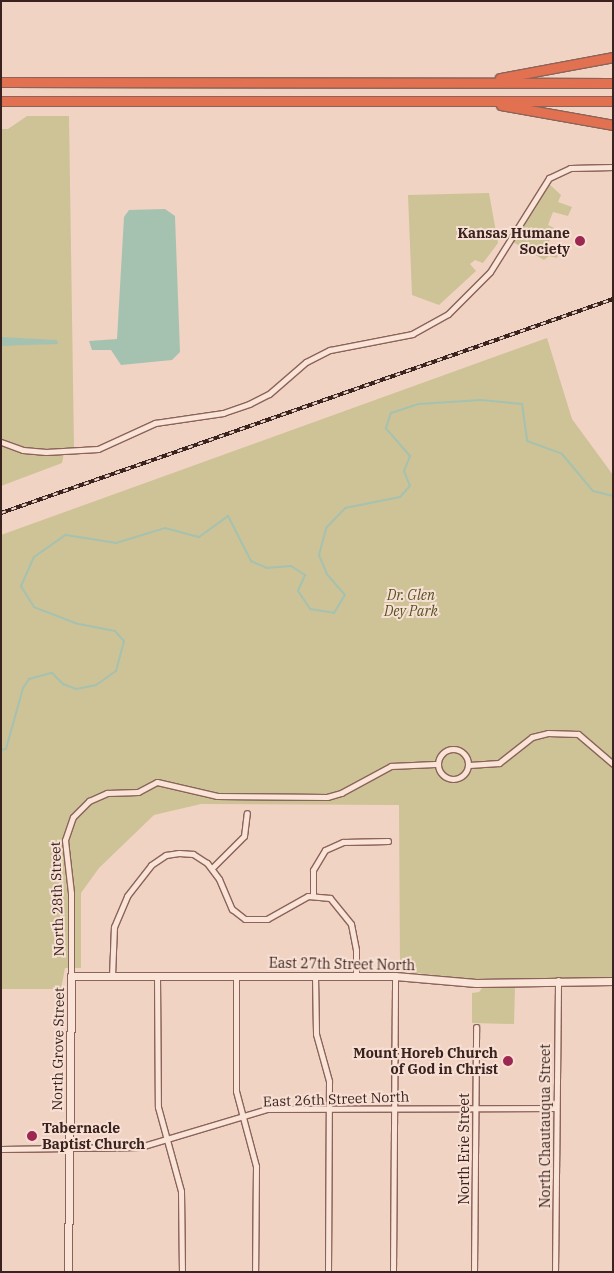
<!DOCTYPE html>
<style>
body{margin:0}
#map{position:relative;width:614px;height:1273px;overflow:hidden;background:#f0d3c3;font-family:"IBM Plex Serif",serif}
div>[style]{position:absolute}
[style*='--x']{left:calc(var(--x)*1px);top:calc(var(--y)*1px);width:calc(var(--w)*1px);rotate:calc(var(--a)*1deg)}
.green>*{inset:0;background:#cec297}
.water>*{inset:0;background:#a5c2b0}
.stream>*{height:2px;margin:-1px;padding:0 1px;transform-origin:1px;border-radius:1px;background:#a5c2b0}
.roads{filter:drop-shadow(1px 0 #8b6359) drop-shadow(-1px 0 #8b6359) drop-shadow(0 1px #8b6359) drop-shadow(0 -1px #8b6359)}
.street>*{height:5px;margin:-2.5px;padding:0 2.5px;transform-origin:2.5px;border-radius:2.5px;background:#fae4d7}
.street>.ring{margin:-2.5px;padding:0;box-sizing:content-box;background:none;border:5px solid #fae4d7;border-radius:50%}
.secondary>*{height:7px;margin:-3.5px;padding:0 3.5px;transform-origin:3.5px;border-radius:3.5px;background:#fae4d7}
.highway>*{height:9px;margin:-4.5px;padding:0 4.5px;transform-origin:4.5px;border-radius:4.5px;background:#e27151}
.rail>*{height:4px;margin-top:-2px;transform-origin:0;background:repeating-linear-gradient(90deg,#f7e0d3 0 5.5px,#3a221e 0 11px);box-sizing:border-box;border-block:1px solid #3a221e}
.dots>*{width:14px;height:14px;translate:-50% -50%;box-sizing:border-box;border:2px solid #f7e0d3;border-radius:50%}
span{translate:-50% -50%;white-space:nowrap;text-align:center;line-height:1.15;-webkit-text-stroke:4px #f7e0d3;paint-order:stroke}
.poi-label{font-size:14px;color:#3a221e;font-weight:700}
.right{translate:-100% -50%;text-align:right}
.left{translate:0 -50%;text-align:left}
.park-label{font-size:14px;color:#575324;font-style:italic}
.street-label{font-size:14px;color:#3a221e}
.frame{position:absolute;inset:0;border:2px solid #3a221e;pointer-events:none}
</style>
<div id="map">
<div class="green">
<div style="clip-path:polygon(27px 116px,69px 116px,74px 448px,65px 448px,62px 463px,1px 486px,1px 129px,8px 129px)"></div>
<div style="clip-path:polygon(548px 183px,561px 195px,558px 202px,572px 207px,568px 216px,553px 212px,548px 225px,554px 228px,548px 245px,559px 252px,557px 258px,549px 256px,544px 260px,513px 242px)"></div>
<div style="clip-path:polygon(489px 193px,498px 243px,483px 263px,475px 260px,470px 264px,476px 271px,439px 305px,412px 295px,408px 195px)"></div>
<div style="clip-path:polygon(547px 338px,572px 419px,613px 475px,613px 978px,467px 979px,400px 971px,399px 805px,201px 804px,154px 815px,99px 868px,81px 893px,81px 968px,65px 968px,61px 989px,1px 989px,1px 535px)"></div>
<div style="clip-path:polygon(483px 987px,515px 987px,514px 1024px,472px 1023px,472px 993px,479px 992px)"></div>
</div>
<div class="water">
<div style="clip-path:polygon(165px 209px,175px 216px,180px 352px,172px 360px,121px 365px,111px 350px,92px 350px,89px 341px,117px 339px,124px 217px,129px 210px)"></div>
<div style="clip-path:polygon(1px 337px,57px 340px,58px 344px,1px 346px)"></div>
</div>
<div class="stream">
<div style="--x:1;--y:750;--w:5;--a:-11"></div>
<div style="--x:6;--y:749;--w:63;--a:-74.4"></div>
<div style="--x:23;--y:688;--w:11;--a:-56"></div>
<div style="--x:29;--y:679;--w:24;--a:-15"></div>
<div style="--x:52;--y:673;--w:16;--a:45"></div>
<div style="--x:63;--y:684;--w:14;--a:21"></div>
<div style="--x:76;--y:689;--w:20;--a:-11"></div>
<div style="--x:96;--y:685;--w:24;--a:-35"></div>
<div style="--x:116;--y:671;--w:31;--a:-75"></div>
<div style="--x:124;--y:641;--w:13;--a:-132"></div>
<div style="--x:115;--y:631;--w:38;--a:-169"></div>
<div style="--x:78;--y:624;--w:47;--a:-158.9"></div>
<div style="--x:34;--y:607;--w:25;--a:-122"></div>
<div style="--x:21;--y:586;--w:32;--a:-66"></div>
<div style="--x:34;--y:557;--w:39;--a:-35"></div>
<div style="--x:66;--y:535;--w:51;--a:9.1"></div>
<div style="--x:116;--y:543;--w:51;--a:-17"></div>
<div style="--x:165;--y:528;--w:35;--a:15"></div>
<div style="--x:199;--y:537;--w:36;--a:-36"></div>
<div style="--x:228;--y:516;--w:51;--a:62.9"></div>
<div style="--x:251;--y:561;--w:17;--a:24"></div>
<div style="--x:267;--y:568;--w:24;--a:-5"></div>
<div style="--x:291;--y:566;--w:17;--a:33"></div>
<div style="--x:305;--y:575;--w:17;--a:114"></div>
<div style="--x:298;--y:591;--w:22;--a:56"></div>
<div style="--x:310;--y:609;--w:24;--a:9"></div>
<div style="--x:334;--y:613;--w:21;--a:-59"></div>
<div style="--x:345;--y:595;--w:28;--a:-131"></div>
<div style="--x:327;--y:574;--w:21;--a:-113"></div>
<div style="--x:319;--y:555;--w:28;--a:-75"></div>
<div style="--x:326;--y:528;--w:28;--a:-46"></div>
<div style="--x:345;--y:508;--w:56;--a:-11.3"></div>
<div style="--x:400;--y:497;--w:15;--a:-48"></div>
<div style="--x:410;--y:486;--w:16;--a:-112"></div>
<div style="--x:404;--y:471;--w:16;--a:-68"></div>
<div style="--x:410;--y:456;--w:37;--a:-131"></div>
<div style="--x:386;--y:428;--w:16;--a:-72"></div>
<div style="--x:391;--y:413;--w:29;--a:-18"></div>
<div style="--x:419;--y:404;--w:62;--a:-3.7"></div>
<div style="--x:481;--y:400;--w:41;--a:5.6"></div>
<div style="--x:522;--y:404;--w:37;--a:82"></div>
<div style="--x:527;--y:441;--w:37;--a:20"></div>
<div style="--x:562;--y:454;--w:48;--a:50"></div>
<div style="--x:593;--y:491;--w:21;--a:14"></div>
</div>
<div class="roads">
<div class="street">
<div style="--x:1;--y:442;--w:23;--a:20"></div>
<div style="--x:23;--y:450;--w:23;--a:5"></div>
<div style="--x:46;--y:452;--w:52;--a:-3.3"></div>
<div style="--x:98;--y:449;--w:63;--a:-24.5"></div>
<div style="--x:155;--y:423;--w:69;--a:-8.4"></div>
<div style="--x:223;--y:413;--w:28;--a:-19"></div>
<div style="--x:249;--y:404;--w:22;--a:-27"></div>
<div style="--x:269;--y:394;--w:49;--a:-40.9"></div>
<div style="--x:306;--y:362;--w:27;--a:-27"></div>
<div style="--x:330;--y:350;--w:84;--a:-11"></div>
<div style="--x:412;--y:334;--w:41;--a:-29.1"></div>
<div style="--x:448;--y:314;--w:59;--a:-45"></div>
<div style="--x:490;--y:272;--w:111;--a:-57.9"></div>
<div style="--x:549;--y:178;--w:23;--a:-25"></div>
<div style="--x:570;--y:168;--w:43;--a:-1.3"></div>
<div class="ring" style="left:438px;top:749px;width:25px;height:25px"></div>
<div style="--x:469;--y:765;--w:30;--a:-4"></div>
<div style="--x:499;--y:763;--w:42;--a:-38.2"></div>
<div style="--x:532;--y:737;--w:16;--a:-14"></div>
<div style="--x:548;--y:733;--w:30;--a:2"></div>
<div style="--x:578;--y:734;--w:46;--a:40.6"></div>
<div style="--x:212;--y:868;--w:45;--a:-45"></div>
<div style="--x:244;--y:836;--w:23;--a:-83"></div>
<div style="--x:313;--y:895;--w:25;--a:-90"></div>
<div style="--x:313;--y:870;--w:23;--a:-59"></div>
<div style="--x:325;--y:850;--w:20;--a:-24"></div>
<div style="--x:343;--y:842;--w:45;--a:-1.3"></div>
<div style="--x:315;--y:975;--w:59;--a:89"></div>
<div style="--x:316;--y:1034;--w:49;--a:74.5"></div>
<div style="--x:329;--y:1081;--w:191;--a:90.3"></div>
<div style="--x:71;--y:976;--w:83;--a:-90"></div>
<div style="--x:71;--y:893;--w:53;--a:-96.5"></div>
<div style="--x:65;--y:840;--w:24;--a:-71"></div>
<div style="--x:73;--y:817;--w:23;--a:-45"></div>
<div style="--x:89;--y:801;--w:20;--a:-24"></div>
<div style="--x:107;--y:793;--w:31;--a:-2"></div>
<div style="--x:138;--y:792;--w:21;--a:-28"></div>
<div style="--x:157;--y:782;--w:62;--a:13.1"></div>
<div style="--x:217;--y:796;--w:110;--a:0.5"></div>
<div style="--x:327;--y:797;--w:15;--a:-16"></div>
<div style="--x:341;--y:793;--w:57;--a:-28.4"></div>
<div style="--x:391;--y:766;--w:44;--a:-2.6"></div>
<div style="--x:112;--y:976;--w:49;--a:-87.7"></div>
<div style="--x:114;--y:927;--w:34;--a:-67"></div>
<div style="--x:127;--y:896;--w:39;--a:-52"></div>
<div style="--x:151;--y:865;--w:18;--a:-34"></div>
<div style="--x:166;--y:855;--w:13;--a:-9"></div>
<div style="--x:179;--y:853;--w:14;--a:4"></div>
<div style="--x:193;--y:854;--w:17;--a:33"></div>
<div style="--x:207;--y:863;--w:20;--a:53"></div>
<div style="--x:219;--y:879;--w:33;--a:67"></div>
<div style="--x:232;--y:909;--w:16;--a:38"></div>
<div style="--x:245;--y:919;--w:22;--a:0"></div>
<div style="--x:267;--y:919;--w:47;--a:-29.3"></div>
<div style="--x:308;--y:896;--w:22;--a:5"></div>
<div style="--x:330;--y:898;--w:33;--a:51"></div>
<div style="--x:351;--y:924;--w:26;--a:79"></div>
<div style="--x:356;--y:950;--w:25;--a:90"></div>
<div style="--x:157;--y:976;--w:131;--a:89.6"></div>
<div style="--x:158;--y:1107;--w:87;--a:74.7"></div>
<div style="--x:181;--y:1191;--w:81;--a:89.3"></div>
<div style="--x:236;--y:976;--w:115;--a:90"></div>
<div style="--x:236;--y:1091;--w:78;--a:75.1"></div>
<div style="--x:256;--y:1166;--w:106;--a:90.5"></div>
<div style="--x:1;--y:1149;--w:139;--a:-0.8"></div>
<div style="--x:140;--y:1147;--w:133;--a:-16.7"></div>
<div style="--x:267;--y:1109;--w:289;--a:-0.2"></div>
<div style="--x:393;--y:1272;--w:296;--a:-89.6"></div>
<div style="--x:474;--y:1272;--w:245;--a:-89.5"></div>
<div style="--x:555;--y:1272;--w:292;--a:-89.4"></div>
</div>
<div class="secondary">
<div style="--x:68;--y:1272;--w:296;--a:-89.4"></div>
<div style="--x:71;--y:976;--w:324;--a:0"></div>
<div style="--x:395;--y:976;--w:81;--a:4.9"></div>
<div style="--x:476;--y:983;--w:137;--a:-0.8"></div>
</div>
<div class="highway">
<div style="--x:500;--y:78;--w:115;--a:-10.5"></div>
<div style="--x:1;--y:82;--w:612;--a:0.09"></div>
<div style="--x:1;--y:101;--w:612;--a:0"></div>
<div style="--x:501;--y:105;--w:114;--a:10.1"></div>
</div>
</div>
<div class="rail">
<div style="--x:1;--y:513;--w:648;--a:-19.27"></div>
</div>
<div class="dots">
<div style="left:580px;top:241px;background:#9c2750"></div>
<div style="left:508px;top:1061px;background:#9c2750"></div>
<div style="left:32px;top:1136px;background:#9c2750"></div>
</div>
<div class="poi-label">
<span class="right" style="left:570px;top:241px">Kansas Humane<br>Society</span>
<span class="right" style="left:498px;top:1061px">Mount Horeb Church<br>of God in Christ</span>
<span class="left" style="left:42px;top:1136px">Tabernacle<br>Baptist Church</span>
</div>
<div class="park-label">
<span style="left:411px;top:603px">Dr. Glen<br>Dey Park</span>
</div>
<div class="street-label">
<span style="left:57px;top:899px;rotate:-92deg">North 28th Street</span>
<span style="left:342px;top:964px;rotate:1deg">East 27th Street North</span>
<span style="left:58px;top:1049px;rotate:-89deg">North Grove Street</span>
<span style="left:336px;top:1099px;rotate:-2deg">East 26th Street North</span>
<span style="left:545px;top:1126px;rotate:-90deg">North Chautauqua Street</span>
<span style="left:464px;top:1149px;rotate:-90deg">North Erie Street</span>
</div>
<div class="frame"></div>
</div>
